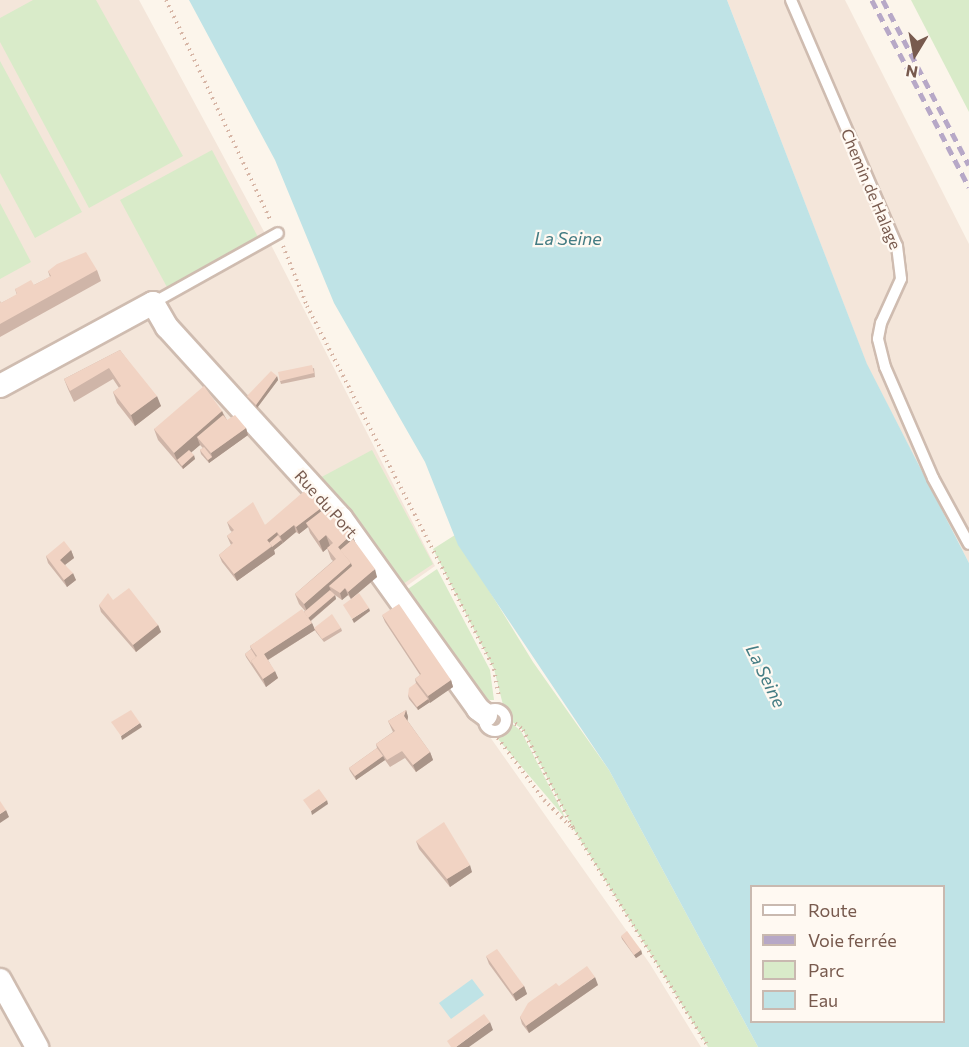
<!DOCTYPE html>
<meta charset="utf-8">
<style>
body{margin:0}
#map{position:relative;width:969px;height:1047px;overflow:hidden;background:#fcf5eb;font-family:Commissioner,sans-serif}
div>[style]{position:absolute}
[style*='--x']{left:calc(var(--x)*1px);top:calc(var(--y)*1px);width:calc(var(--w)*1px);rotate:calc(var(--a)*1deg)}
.residential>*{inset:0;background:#f4e6da}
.green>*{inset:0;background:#d9ebc9}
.water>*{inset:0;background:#bfe3e6}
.path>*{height:4px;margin-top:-2px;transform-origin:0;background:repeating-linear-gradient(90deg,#d7b6a6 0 1.5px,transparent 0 6px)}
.roads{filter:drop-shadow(2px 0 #cfbcb0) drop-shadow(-2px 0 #cfbcb0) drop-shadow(0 2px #cfbcb0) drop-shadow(0 -2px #cfbcb0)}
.lane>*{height:10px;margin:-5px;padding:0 5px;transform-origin:5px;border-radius:5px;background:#fff}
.lane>.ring{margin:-5px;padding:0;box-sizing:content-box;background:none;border:10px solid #fff;border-radius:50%}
.street>*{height:22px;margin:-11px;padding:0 11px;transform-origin:11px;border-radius:11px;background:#fff}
.rail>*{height:4.5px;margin-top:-2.25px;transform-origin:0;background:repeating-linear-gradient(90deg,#b7a8c7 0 9px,transparent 0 15px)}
.wall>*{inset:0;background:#cfb5a8}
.shaded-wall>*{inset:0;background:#a99488}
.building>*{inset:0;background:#f1d3c3}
span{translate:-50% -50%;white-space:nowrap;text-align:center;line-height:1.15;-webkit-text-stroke:4.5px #fff9f2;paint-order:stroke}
.street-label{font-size:16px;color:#785a4e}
.water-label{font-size:18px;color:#447c83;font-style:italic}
.legend{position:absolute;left:750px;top:885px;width:195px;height:138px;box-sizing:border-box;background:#fff9f2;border:2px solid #c9b9b0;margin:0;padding:8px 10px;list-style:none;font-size:18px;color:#785a4e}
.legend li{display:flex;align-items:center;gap:12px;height:30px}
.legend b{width:30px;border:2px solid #c9b9b0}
.north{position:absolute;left:885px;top:24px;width:60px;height:60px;-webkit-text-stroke:4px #fff9f2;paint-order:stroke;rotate:190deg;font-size:16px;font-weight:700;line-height:24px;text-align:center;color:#785a4e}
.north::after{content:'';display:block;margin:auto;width:21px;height:27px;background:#785a4e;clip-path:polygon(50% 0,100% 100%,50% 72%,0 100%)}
</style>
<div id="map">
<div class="residential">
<div style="clip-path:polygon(0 0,139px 0,268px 239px,435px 566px,401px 590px,416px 632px,650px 964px,701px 1047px,0 1047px)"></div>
<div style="clip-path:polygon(727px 0,845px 0,969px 244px,969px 563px,867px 365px)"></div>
</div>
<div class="green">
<div style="clip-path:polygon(33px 0,96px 0,183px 156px,89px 208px,0 42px,0 18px)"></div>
<div style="clip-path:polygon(911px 0,969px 0,969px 112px)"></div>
<div style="clip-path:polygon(0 61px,82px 212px,35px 238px,0 173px)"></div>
<div style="clip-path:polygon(212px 150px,259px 239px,168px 289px,120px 200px)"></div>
<div style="clip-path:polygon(0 203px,31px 262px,0 279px)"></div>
<div style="clip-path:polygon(372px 450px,433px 564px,400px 586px,316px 480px)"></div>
<div style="clip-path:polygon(455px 535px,533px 662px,609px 770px,758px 1047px,708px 1047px,573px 828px,523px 730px,506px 717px,494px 669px,433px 549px)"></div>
<div style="clip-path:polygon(437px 569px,490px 670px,494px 700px,478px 700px,405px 591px)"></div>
<div style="clip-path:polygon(509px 721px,521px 731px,566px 819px,498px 739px,497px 733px)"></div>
</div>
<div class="water">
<div style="clip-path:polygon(evenodd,189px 0,727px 0,867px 364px,969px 563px,969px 1047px,758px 1047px,609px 770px,458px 545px,425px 462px,334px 303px,275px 160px,189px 0,944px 886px,944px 1022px,752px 1022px,752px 886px,944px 886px)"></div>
<div style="clip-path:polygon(472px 979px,484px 995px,451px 1019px,439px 1003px)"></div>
</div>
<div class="path">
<div style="--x:166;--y:0;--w:245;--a:64.6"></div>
<div style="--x:283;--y:246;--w:65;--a:68.2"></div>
<div style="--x:307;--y:306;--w:408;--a:62.7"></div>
<div style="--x:494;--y:669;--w:29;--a:80"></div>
<div style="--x:506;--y:716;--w:22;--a:39"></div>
<div style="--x:523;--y:730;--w:110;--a:63"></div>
<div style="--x:573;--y:828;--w:257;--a:58.3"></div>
<div style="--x:494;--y:733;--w:84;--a:53.3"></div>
<div style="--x:544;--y:800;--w:37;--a:45"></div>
</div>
<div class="roads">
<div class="lane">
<div style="--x:791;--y:0;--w:268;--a:66.7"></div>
<div style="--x:897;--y:246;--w:33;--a:83"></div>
<div style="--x:901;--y:279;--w:48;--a:114.4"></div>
<div style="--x:881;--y:323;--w:16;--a:101"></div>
<div style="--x:878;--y:339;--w:29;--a:76"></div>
<div style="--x:885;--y:367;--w:121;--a:66.6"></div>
<div style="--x:933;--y:478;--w:75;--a:61.4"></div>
<div style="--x:153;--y:303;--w:143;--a:-29.2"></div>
<div class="ring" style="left:484px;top:709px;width:12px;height:12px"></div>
</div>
<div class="street">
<div style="--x:0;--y:386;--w:174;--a:-28.5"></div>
<div style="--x:153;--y:303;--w:28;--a:60"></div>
<div style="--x:167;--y:327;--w:258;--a:47.7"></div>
<div style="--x:341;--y:518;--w:235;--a:54.3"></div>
<div style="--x:478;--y:709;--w:10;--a:37"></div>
<div style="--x:0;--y:980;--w:77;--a:61.1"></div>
</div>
</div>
<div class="rail">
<div style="--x:872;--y:0;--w:211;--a:62.6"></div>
<div style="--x:883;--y:0;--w:186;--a:62.5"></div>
</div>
<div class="wall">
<div style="clip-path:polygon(97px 270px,101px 281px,0 337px,0 301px,1px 303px,17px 295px,15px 289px,34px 285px,50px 277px,48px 271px)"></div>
<div style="clip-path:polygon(120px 350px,161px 406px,135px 426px,117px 403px,113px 392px,119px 388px,113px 379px,74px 402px,68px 389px,64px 379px)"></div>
<div style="clip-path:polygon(314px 368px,315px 377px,281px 384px,280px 381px)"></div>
<div style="clip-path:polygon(277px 376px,278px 380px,257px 408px,249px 400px,247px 396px)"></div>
<div style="clip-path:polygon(222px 411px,227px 420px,246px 428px,248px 435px,209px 463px,201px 454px,200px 450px,203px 448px,200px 445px,191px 452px,195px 459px,183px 469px,158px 440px,154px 429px)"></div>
<div style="clip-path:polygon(326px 507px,352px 534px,355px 542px,377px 577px,351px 599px,348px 595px,342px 600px,335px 595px,336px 599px,311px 621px,315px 630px,268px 660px,278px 678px,266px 687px,246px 657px,245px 654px,251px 649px,250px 646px,305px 611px,299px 604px,295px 594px,333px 561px,331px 559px,327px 548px,330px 546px,323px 552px,310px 533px,308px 527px,299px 534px,296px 532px,274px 550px,275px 554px,237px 581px,222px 562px,219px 555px,231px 545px,227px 536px,232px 532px,230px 530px,227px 522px,265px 525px)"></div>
<div style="clip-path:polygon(71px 550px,74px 558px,65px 565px,76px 580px,67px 587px,48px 563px,46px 556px)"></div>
<div style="clip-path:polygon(113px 600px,158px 625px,161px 632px,136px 652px,101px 612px,99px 605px)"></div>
<div style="clip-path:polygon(382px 615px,451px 680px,453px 687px,418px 710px,409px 699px,408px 695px,416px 683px,415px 679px,420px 675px,385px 622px)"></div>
<div style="clip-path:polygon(314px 628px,341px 628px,342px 631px,324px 642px,316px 632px)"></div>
<div style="clip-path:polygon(406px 710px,408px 717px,407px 720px,430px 752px,433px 760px,416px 772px,405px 758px,390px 767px,385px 760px,356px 780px,350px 771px,349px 768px,377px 748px,376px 744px,393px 732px,388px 721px)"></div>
<div style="clip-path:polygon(416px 841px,472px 872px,450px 887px,419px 849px)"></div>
<div style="clip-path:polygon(621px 936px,641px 950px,642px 954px,636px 958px,622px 939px)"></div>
<div style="clip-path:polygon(486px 956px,524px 986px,527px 994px,516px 1001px,489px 964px)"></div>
<div style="clip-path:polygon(598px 985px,529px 1033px,522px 1024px,520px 1017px,559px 986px)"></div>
</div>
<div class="shaded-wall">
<div style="clip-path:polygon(277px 376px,278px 380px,257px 408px,256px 405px)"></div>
<div style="clip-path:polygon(157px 396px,161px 406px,135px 426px,131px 415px)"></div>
<div style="clip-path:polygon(222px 411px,226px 422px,197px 437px,200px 445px,179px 463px,177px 460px,174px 453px)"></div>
<div style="clip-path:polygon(246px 428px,248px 435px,209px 463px,208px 460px,212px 457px,211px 453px)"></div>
<div style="clip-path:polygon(194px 455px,195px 459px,183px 469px,182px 466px)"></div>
<div style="clip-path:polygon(325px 505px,327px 512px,306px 523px,308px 527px,299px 534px,296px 527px)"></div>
<div style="clip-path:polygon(294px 525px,296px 532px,283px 543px,280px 536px)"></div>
<div style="clip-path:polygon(277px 532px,279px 539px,271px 546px,267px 540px)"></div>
<div style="clip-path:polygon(352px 534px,356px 545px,339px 551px,338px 547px)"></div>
<div style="clip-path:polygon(326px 535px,330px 546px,323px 552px,319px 541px)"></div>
<div style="clip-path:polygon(281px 540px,283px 543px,274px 550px,275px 554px,237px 581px,234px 574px)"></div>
<div style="clip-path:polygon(71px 550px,74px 558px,62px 567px,60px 560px)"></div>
<div style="clip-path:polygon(351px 563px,355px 573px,329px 586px,332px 593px,308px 614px,304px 604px)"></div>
<div style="clip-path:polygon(375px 569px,377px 577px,351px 599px,348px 592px)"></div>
<div style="clip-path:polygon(73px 573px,76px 580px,67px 587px,64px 580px)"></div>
<div style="clip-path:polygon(345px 588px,348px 595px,342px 600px,340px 593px)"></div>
<div style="clip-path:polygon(335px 595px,336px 599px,309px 622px,308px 618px)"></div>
<div style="clip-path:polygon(369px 608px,370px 611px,354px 623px,352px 619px)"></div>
<div style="clip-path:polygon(312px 623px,315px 630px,266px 661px,264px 654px)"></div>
<div style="clip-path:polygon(158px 625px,161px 632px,136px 652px,133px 645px)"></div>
<div style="clip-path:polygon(275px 671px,278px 678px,266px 687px,263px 679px)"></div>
<div style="clip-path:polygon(451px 680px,453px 687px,430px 703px,428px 696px)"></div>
<div style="clip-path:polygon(428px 699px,430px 702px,418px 710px,417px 707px)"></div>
<div style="clip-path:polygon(406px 710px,408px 717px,407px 723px,404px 716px)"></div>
<div style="clip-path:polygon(140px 723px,142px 727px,122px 740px,121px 736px)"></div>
<div style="clip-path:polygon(430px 752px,433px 760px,416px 772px,413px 765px)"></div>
<div style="clip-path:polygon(383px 756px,385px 760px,356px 780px,355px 776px)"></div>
<div style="clip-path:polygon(327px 800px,328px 804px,312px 815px,311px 811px)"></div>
<div style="clip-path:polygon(6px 810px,9px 817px,0 823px,0 814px)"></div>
<div style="clip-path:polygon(470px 865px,472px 872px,450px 887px,447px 879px)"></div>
<div style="clip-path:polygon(641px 950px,642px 954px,636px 958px,634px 955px)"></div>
<div style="clip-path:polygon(595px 977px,598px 985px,529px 1033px,526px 1026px)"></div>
<div style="clip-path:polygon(524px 986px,527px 994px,516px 1001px,513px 994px)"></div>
<div style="clip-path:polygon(490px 1022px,493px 1030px,469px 1047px,456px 1047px)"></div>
</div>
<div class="building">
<div style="clip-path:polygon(86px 252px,97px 270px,0 324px,0 301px,1px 303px,17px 294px,15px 289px,31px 280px,34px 285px,51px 276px,48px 271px,57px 264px)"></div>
<div style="clip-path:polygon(120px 350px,157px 396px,131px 415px,113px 392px,121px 386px,109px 368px,70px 391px,64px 379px)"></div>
<div style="clip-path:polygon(312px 365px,314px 373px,280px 381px,278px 372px)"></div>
<div style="clip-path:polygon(271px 371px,277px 376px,256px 405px,247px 396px)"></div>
<div style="clip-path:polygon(204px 386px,222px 411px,174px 453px,154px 429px)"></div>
<div style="clip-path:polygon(223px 415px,227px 420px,235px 415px,246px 428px,211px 453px,197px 437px)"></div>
<div style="clip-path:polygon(204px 447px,212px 457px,208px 460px,200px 450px)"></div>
<div style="clip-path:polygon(189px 450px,194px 455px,182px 466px,177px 460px)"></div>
<div style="clip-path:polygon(309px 487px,325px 505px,296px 527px,294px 525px,280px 536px,277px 532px,267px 540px,272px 546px,234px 574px,219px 555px,233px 543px,227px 536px,234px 530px,227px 522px,253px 502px,265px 525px)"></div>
<div style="clip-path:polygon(328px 506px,352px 534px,338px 547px,351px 563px,304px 604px,295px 594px,336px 559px,327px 548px,333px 543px,326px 535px,319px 541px,306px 523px)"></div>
<div style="clip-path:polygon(278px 535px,281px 540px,272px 547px,272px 546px,269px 543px)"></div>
<div style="clip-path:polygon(353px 539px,375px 569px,348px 592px,345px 588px,340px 593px,329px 586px,352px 566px,351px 563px,340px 550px)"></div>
<div style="clip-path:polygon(64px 541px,71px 550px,60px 560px,73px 573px,64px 580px,46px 556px)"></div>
<div style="clip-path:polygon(129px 588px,158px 625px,133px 645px,99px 605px,108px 593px,113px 600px)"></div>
<div style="clip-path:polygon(330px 590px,335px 595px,308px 618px,304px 612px)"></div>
<div style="clip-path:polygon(359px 593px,369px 608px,352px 619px,343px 605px)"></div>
<div style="clip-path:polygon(399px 604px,451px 680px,428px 696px,415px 679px,421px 674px,382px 615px)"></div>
<div style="clip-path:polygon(302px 609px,312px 623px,264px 654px,275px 671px,263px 679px,251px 661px,257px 656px,250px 646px)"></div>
<div style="clip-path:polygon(332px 614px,341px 628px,322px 639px,314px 628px)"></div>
<div style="clip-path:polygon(251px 649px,256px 657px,251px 661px,252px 664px,245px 654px)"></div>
<div style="clip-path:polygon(416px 683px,428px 699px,417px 707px,408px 695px,409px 688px)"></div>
<div style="clip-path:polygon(131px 710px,140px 723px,121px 736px,111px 722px)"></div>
<div style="clip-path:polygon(406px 710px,404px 716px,430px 752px,413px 765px,402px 751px,407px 748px,387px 760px,376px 744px,395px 731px,388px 721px)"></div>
<div style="clip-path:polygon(377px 748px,383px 756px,355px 776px,349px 768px)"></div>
<div style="clip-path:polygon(319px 789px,327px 800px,311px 811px,303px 800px)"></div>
<div style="clip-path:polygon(0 801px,6px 810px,0 814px)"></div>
<div style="clip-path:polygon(444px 822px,470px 865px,447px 879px,416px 841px)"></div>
<div style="clip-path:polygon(627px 931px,641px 950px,634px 955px,621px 936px)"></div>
<div style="clip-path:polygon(497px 949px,524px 986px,513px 994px,486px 956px)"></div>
<div style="clip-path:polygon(587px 966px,595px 977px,526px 1026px,520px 1017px,528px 1003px,556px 983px,559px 986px)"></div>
<div style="clip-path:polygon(484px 1014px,490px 1022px,456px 1047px,451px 1047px,447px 1041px)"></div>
</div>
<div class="street-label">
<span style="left:871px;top:189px;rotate:67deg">Chemin de Halage</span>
<span style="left:326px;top:504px;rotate:48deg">Rue du Port</span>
</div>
<div class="water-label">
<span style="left:568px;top:238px">La Seine</span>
<span style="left:766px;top:676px;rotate:64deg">La Seine</span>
</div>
<ul class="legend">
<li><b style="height:8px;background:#fff"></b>Route</li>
<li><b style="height:8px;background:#b7a8c7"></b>Voie ferrée</li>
<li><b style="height:16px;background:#d9ebc9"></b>Parc</li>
<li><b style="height:16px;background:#bfe3e6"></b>Eau</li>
</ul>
<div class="north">N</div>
</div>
